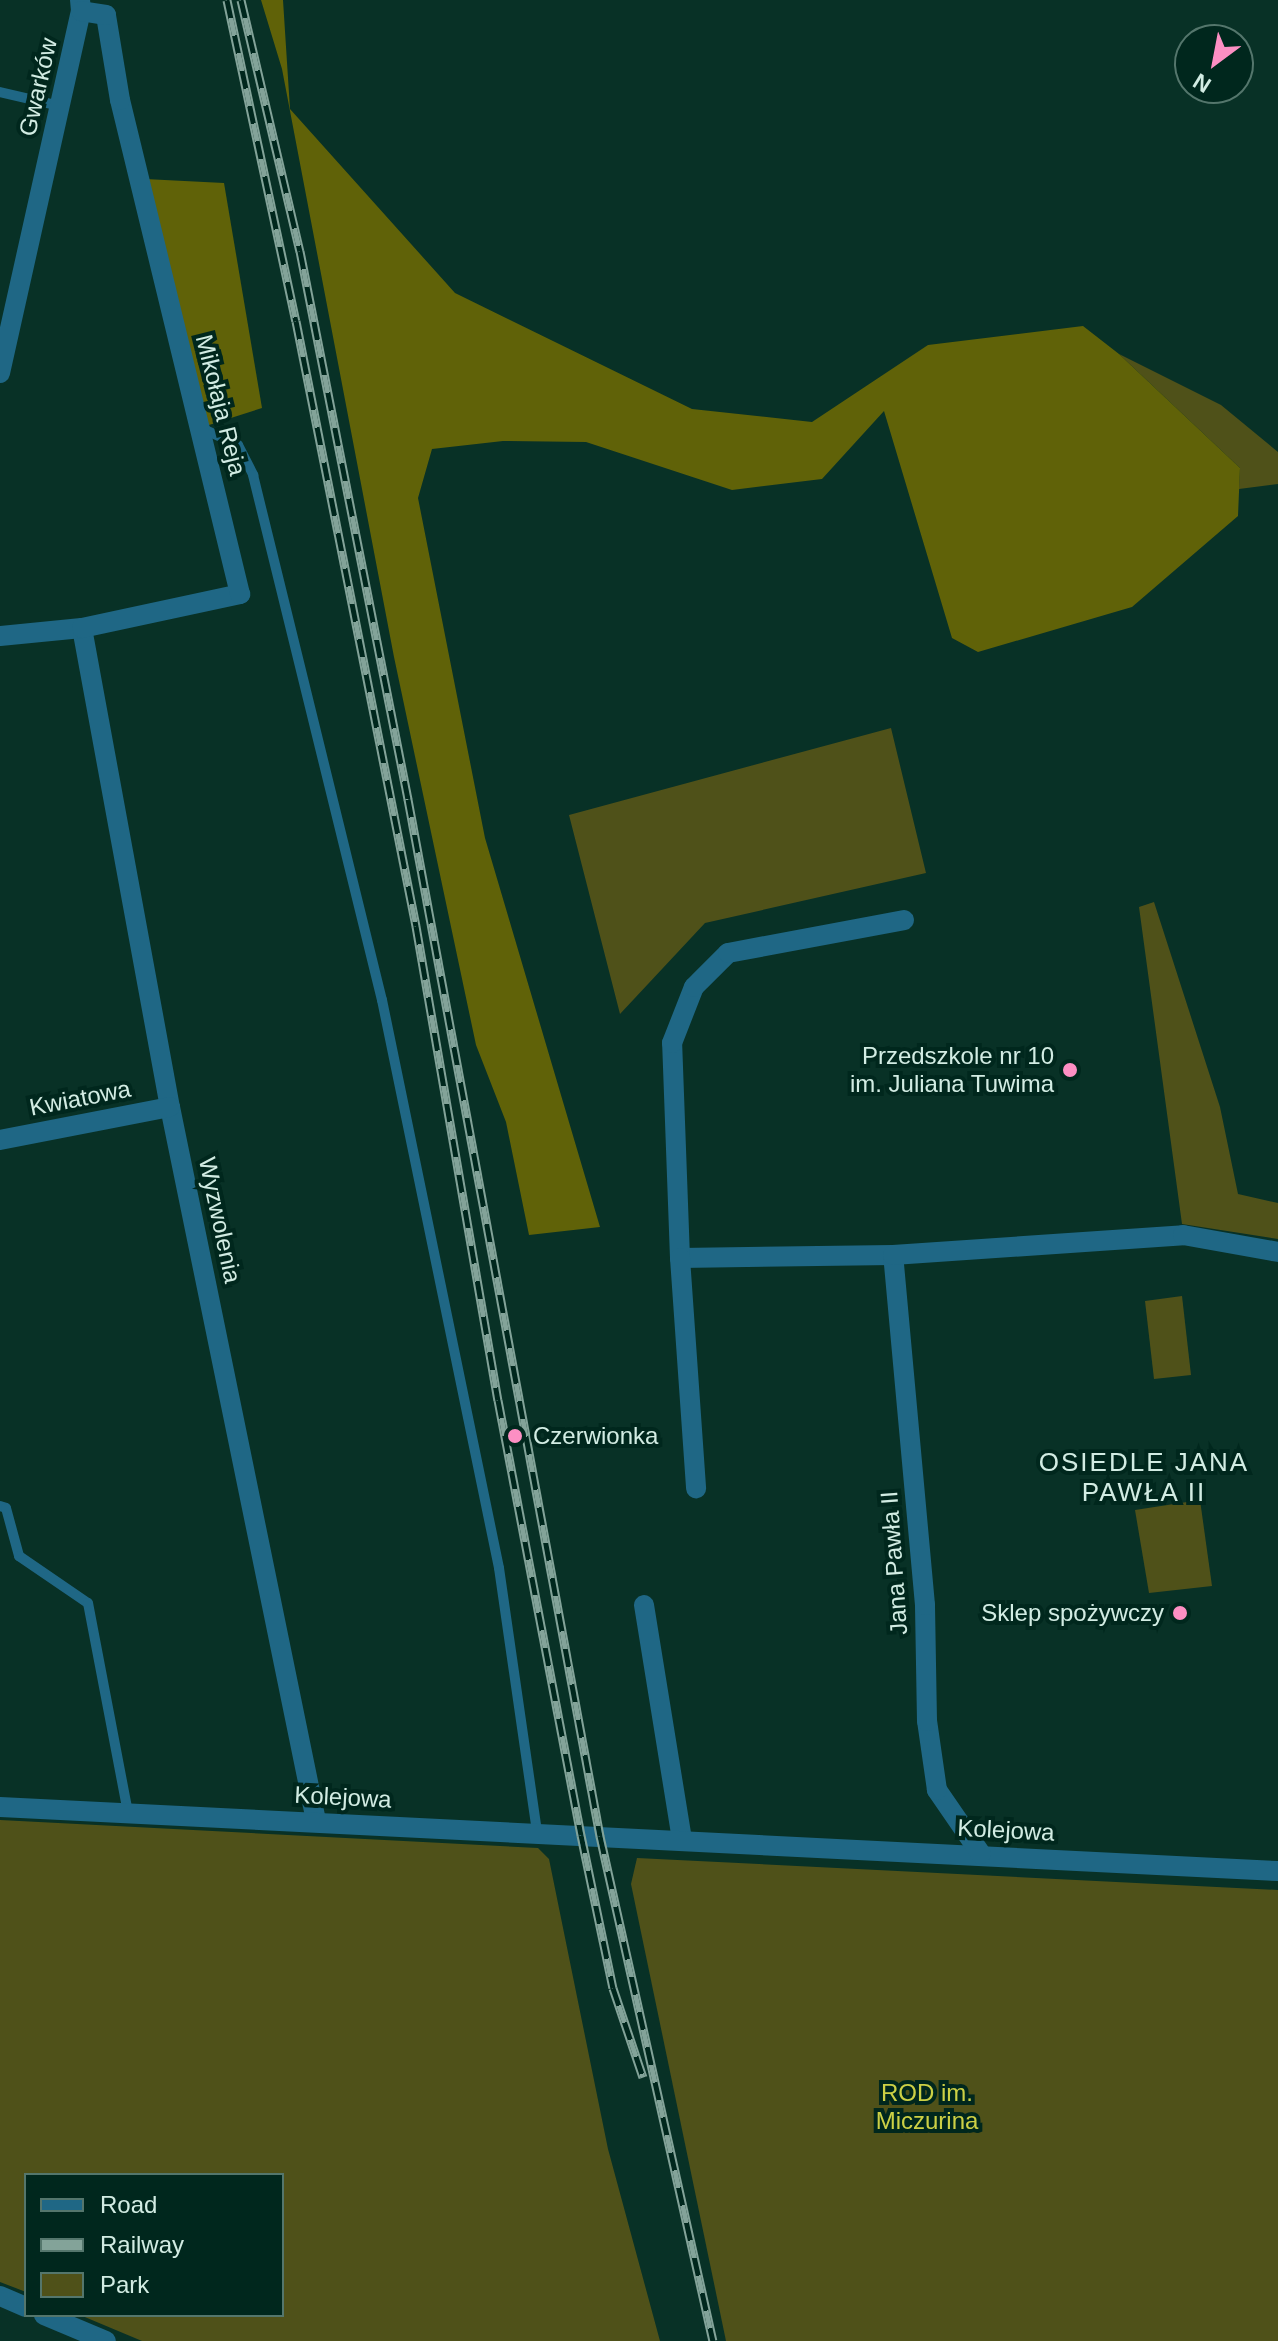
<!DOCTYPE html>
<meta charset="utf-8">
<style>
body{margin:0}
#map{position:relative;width:1278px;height:2341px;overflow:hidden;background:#083126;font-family:Helvetica,sans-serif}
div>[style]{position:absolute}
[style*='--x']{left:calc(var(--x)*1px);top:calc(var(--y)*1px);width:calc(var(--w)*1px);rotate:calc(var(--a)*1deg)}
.green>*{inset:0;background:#4f5119}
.forest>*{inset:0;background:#606208}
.service>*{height:10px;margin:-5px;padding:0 5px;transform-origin:5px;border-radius:5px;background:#1f6785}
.minor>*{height:20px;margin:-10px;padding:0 10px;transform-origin:10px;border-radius:10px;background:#1f6785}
.rail>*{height:9px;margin-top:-4.5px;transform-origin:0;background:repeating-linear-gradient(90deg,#00271d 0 18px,#83a399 0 36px);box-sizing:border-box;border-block:2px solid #83a399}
.dots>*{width:22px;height:22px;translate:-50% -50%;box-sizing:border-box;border:4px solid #00271d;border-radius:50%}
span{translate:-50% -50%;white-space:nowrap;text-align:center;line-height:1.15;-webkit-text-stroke:8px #00271d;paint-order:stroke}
.street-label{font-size:24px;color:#d2ece3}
.poi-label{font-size:24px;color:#d2ece3}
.right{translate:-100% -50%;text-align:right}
.left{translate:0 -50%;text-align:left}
.park-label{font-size:24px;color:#ccd045}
.neighbourhood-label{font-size:26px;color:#d2ece3;letter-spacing:2px}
.legend{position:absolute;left:24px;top:2173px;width:260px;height:144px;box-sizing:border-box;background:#00271d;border:2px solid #54766c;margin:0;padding:10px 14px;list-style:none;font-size:24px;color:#d2ece3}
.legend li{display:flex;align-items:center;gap:16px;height:40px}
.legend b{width:40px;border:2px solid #54766c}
.north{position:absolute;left:1174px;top:24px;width:80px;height:80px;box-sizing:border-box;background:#00271d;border:2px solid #54766c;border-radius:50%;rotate:212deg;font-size:22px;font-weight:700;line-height:32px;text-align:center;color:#d2ece3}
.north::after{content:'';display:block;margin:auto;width:28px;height:36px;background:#fc8fc3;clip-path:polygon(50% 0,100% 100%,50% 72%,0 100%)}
</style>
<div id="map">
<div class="green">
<div style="clip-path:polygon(1119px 354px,1221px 405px,1278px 452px,1278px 484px,1239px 489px,1240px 468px)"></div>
<div style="clip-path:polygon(891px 728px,926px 873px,705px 923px,620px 1014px,569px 815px)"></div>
<div style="clip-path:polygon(1154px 902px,1220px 1107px,1238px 1194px,1278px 1203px,1278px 1239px,1182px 1224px,1139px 907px)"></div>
<div style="clip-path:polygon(1182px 1296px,1191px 1375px,1154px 1379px,1145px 1301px)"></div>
<div style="clip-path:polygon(1200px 1500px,1212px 1586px,1149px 1593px,1135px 1510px)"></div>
<div style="clip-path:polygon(0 1820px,538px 1848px,549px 1859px,608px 2149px,660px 2341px,142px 2341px,80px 2315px,282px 2315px,282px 2175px,26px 2175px,26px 2292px,0 2282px)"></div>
<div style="clip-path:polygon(637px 1858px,1278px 1890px,1278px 2341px,726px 2341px,631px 1884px)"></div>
</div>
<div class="forest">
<div style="clip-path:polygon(261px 0,283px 0,290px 109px,455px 293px,692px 409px,812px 422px,928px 345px,1083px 326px,1119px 354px,1240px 468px,1238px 516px,1132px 607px,978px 652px,952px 638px,884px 411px,822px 479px,732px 490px,586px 442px,503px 441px,432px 449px,418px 498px,485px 838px,600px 1227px,529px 1235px,506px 1122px,476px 1045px,394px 657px,282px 69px)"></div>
<div style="clip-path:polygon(145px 179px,224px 183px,262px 408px,209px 425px,203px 419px)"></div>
</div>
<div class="service">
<div style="--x:0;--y:92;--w:62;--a:13.1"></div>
<div style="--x:199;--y:427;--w:43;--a:24.8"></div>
<div style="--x:238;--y:445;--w:34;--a:63"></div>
<div style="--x:253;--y:475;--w:541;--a:76.2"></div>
<div style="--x:382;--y:1000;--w:580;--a:78.36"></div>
<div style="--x:499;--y:1568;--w:268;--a:81.8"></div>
<div style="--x:0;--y:1506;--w:6;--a:18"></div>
<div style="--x:6;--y:1508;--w:50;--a:74.8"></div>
<div style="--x:19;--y:1556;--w:83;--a:34.3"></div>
<div style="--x:88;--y:1603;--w:214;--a:79.2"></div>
</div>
<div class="minor">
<div style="--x:0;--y:373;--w:371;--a:-77.4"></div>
<div style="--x:81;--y:11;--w:11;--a:-95"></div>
<div style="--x:82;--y:628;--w:487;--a:79.6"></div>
<div style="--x:170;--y:1107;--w:729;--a:78.44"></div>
<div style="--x:0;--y:636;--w:82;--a:-5.6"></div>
<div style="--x:82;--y:628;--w:162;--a:-12.1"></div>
<div style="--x:240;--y:594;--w:508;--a:-103.65"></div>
<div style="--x:120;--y:100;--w:86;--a:-99.4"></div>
<div style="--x:106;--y:15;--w:25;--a:-171"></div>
<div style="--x:0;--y:1140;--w:173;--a:-11"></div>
<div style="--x:893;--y:1255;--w:213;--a:179.2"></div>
<div style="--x:680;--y:1258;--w:215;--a:-92.1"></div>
<div style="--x:672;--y:1043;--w:60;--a:-68.6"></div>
<div style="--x:694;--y:987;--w:48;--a:-45"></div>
<div style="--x:728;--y:953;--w:179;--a:-10.6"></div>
<div style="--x:680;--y:1258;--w:231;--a:86"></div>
<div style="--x:644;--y:1605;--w:238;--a:80.8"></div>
<div style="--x:0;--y:1807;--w:1280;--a:2.87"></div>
<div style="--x:981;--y:1854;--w:78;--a:-124.5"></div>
<div style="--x:937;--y:1790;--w:70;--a:-98.2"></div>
<div style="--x:927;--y:1721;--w:116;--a:-91"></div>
<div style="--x:925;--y:1605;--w:351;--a:-95.2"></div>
<div style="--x:893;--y:1255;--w:291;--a:-3.9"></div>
<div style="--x:1183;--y:1235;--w:97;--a:10.1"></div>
<div style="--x:0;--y:2296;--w:28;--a:23"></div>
<div style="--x:44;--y:2315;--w:67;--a:22.8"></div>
</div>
<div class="rail">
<div style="--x:227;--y:0;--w:328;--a:77.9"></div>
<div style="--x:296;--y:321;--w:617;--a:78.78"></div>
<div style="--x:416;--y:926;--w:481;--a:80.2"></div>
<div style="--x:498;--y:1400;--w:443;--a:79.2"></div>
<div style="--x:581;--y:1835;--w:156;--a:78.2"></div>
<div style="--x:613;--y:1988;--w:94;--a:71.4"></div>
<div style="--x:241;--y:0;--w:258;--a:76.8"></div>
<div style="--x:300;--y:251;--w:559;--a:78.85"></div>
<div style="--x:408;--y:799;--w:1055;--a:79.51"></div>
<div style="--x:600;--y:1836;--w:517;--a:77.39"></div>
</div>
<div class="dots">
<div style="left:1070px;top:1070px;background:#fc8fc3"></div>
<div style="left:515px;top:1436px;background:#fc8fc3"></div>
<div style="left:1180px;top:1613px;background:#fc8fc3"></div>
</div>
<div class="street-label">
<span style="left:38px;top:87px;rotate:-77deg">Gwarków</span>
<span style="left:221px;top:405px;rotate:76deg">Mikołaja Reja</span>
<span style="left:80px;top:1098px;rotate:-11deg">Kwiatowa</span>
<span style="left:220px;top:1220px;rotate:78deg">Wyzwolenia</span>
<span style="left:894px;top:1563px;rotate:-94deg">Jana Pawła II</span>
<span style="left:343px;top:1797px;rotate:3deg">Kolejowa</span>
<span style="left:1006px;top:1830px;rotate:3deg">Kolejowa</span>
</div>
<div class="poi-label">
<span class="right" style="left:1054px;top:1070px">Przedszkole nr 10<br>im. Juliana Tuwima</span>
<span class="left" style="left:533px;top:1436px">Czerwionka</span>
<span class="right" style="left:1164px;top:1613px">Sklep spożywczy</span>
</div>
<div class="park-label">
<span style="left:927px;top:2107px">ROD im.<br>Miczurina</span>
</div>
<div class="neighbourhood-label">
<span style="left:1144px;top:1478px">OSIEDLE JANA<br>PAWŁA II</span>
</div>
<ul class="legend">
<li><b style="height:10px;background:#1f6785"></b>Road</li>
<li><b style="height:10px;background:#83a399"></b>Railway</li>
<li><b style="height:22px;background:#4f5119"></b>Park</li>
</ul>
<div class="north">N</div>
</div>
